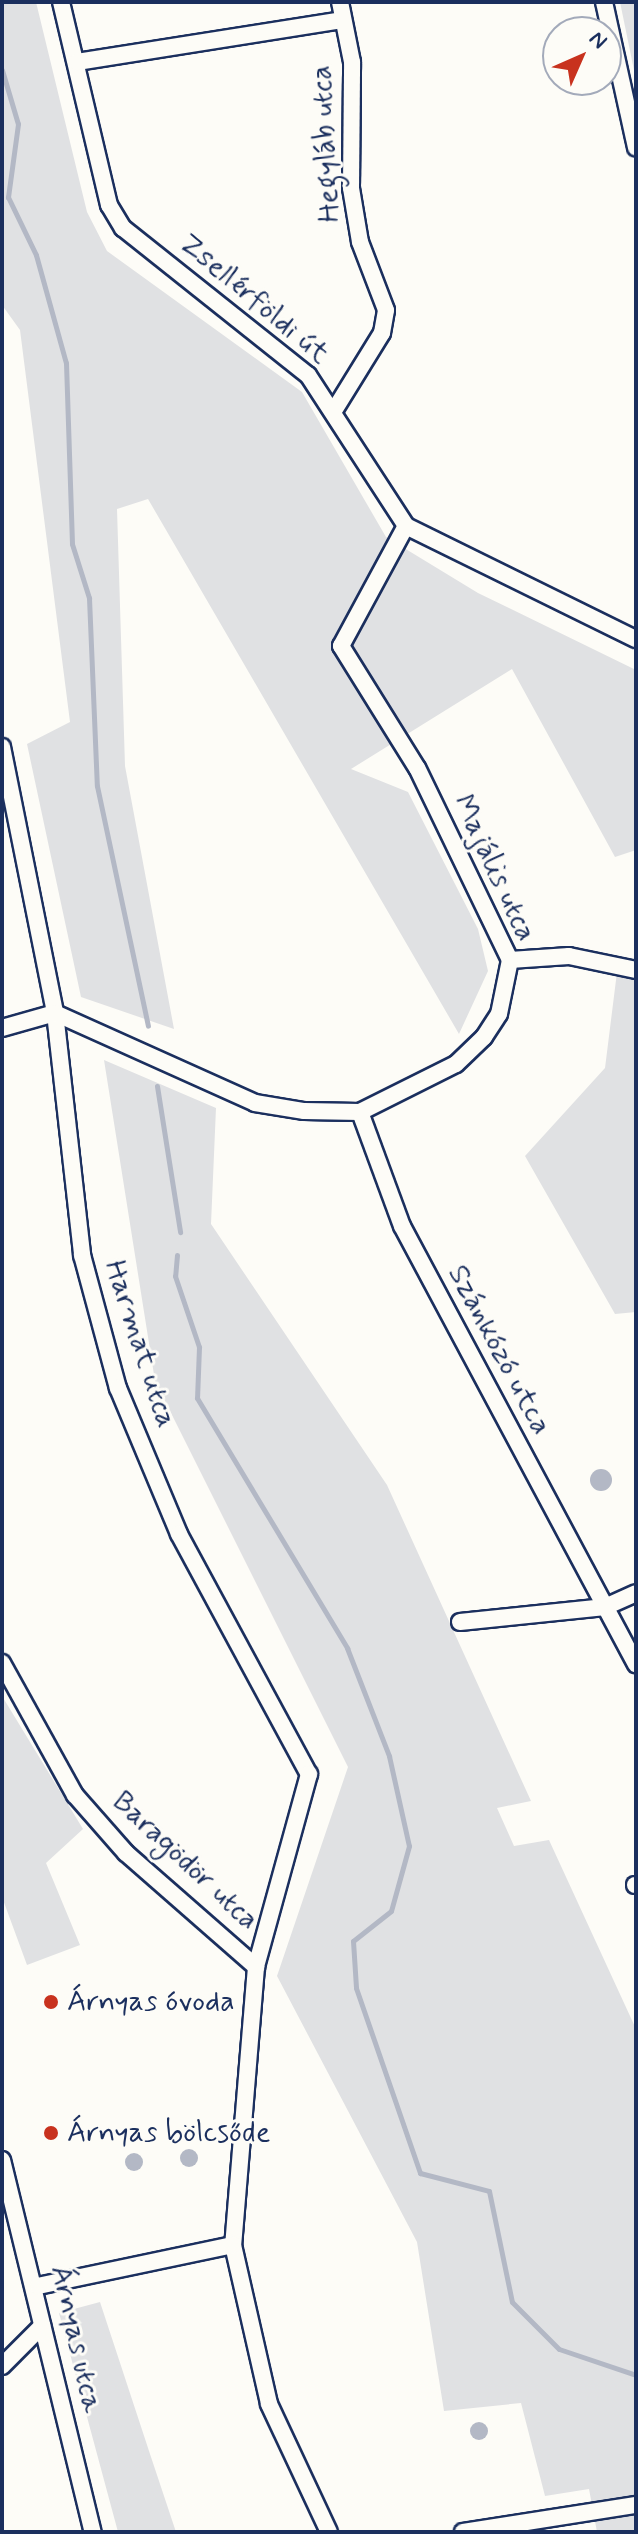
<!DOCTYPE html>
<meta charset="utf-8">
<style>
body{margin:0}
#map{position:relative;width:638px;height:2534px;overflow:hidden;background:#fdfcf7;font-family:Mynerve,sans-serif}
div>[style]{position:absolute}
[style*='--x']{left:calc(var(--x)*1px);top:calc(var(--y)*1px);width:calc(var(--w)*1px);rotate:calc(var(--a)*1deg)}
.green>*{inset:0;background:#e0e1e3}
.water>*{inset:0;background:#b3b8c5}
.round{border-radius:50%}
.stream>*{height:5px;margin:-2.5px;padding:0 2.5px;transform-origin:2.5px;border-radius:2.5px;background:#b3b8c5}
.roads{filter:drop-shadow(2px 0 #1b2f5e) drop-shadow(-2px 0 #1b2f5e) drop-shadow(0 2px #1b2f5e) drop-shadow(0 -2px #1b2f5e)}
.minor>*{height:16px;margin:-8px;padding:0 8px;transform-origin:8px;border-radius:8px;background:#fdfcf7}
.dots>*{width:22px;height:22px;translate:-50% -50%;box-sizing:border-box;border:4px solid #fdfcf7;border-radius:50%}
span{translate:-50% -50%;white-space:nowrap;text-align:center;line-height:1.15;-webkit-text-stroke:6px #fdfcf7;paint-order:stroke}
.street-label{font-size:30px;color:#1b2f5e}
.poi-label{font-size:30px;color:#1b2f5e}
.left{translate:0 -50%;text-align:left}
.frame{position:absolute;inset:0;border:4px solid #1b2f5e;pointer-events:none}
.north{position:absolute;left:542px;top:16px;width:80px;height:80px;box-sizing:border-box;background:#fdfcf7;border:2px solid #a3aaba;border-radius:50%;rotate:45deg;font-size:22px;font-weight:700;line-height:32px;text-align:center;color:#1b2f5e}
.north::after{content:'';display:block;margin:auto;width:28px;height:36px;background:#c8321e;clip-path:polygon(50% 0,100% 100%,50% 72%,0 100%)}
</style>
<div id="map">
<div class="green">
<div style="clip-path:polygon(2px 2px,36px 2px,87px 212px,107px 251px,302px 392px,386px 537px,478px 593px,636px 670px,636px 850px,615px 857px,512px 669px,351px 769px,408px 792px,478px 929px,488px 971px,459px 1034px,148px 499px,117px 509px,125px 766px,174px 1029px,81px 997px,27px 744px,70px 722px,20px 330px,2px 305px)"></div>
<div style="clip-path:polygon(620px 2px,636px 2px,636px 80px)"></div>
<div style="clip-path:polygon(618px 964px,636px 972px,636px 1312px,615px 1314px,525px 1156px,605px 1068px)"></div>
<div style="clip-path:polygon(104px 1060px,216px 1108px,211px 1224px,387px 1485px,531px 1801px,497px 1808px,514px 1846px,549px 1840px,636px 2029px,636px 2532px,597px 2532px,589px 2489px,545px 2496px,521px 2403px,444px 2411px,417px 2242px,277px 1976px,348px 1767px,155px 1381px)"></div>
<div style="clip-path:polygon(2px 1696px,83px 1829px,46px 1863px,80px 1945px,27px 1965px,2px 1897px)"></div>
<div style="clip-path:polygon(100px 2302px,149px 2451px,176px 2532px,118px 2532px,59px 2313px)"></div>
</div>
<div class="water">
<div class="round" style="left:590px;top:1469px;width:22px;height:22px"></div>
<div class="round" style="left:180px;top:2149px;width:18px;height:18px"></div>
<div class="round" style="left:125px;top:2153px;width:18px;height:18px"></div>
<div class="round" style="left:470px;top:2422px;width:18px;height:18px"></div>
</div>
<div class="stream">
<div style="--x:2;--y:70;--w:56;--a:73.5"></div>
<div style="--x:18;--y:124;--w:74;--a:97.8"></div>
<div style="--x:8;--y:197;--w:64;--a:64.2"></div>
<div style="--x:36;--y:255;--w:112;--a:74.5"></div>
<div style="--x:66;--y:363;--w:181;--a:88.1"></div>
<div style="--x:72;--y:544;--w:57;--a:72.5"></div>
<div style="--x:89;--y:598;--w:188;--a:87.6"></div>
<div style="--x:97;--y:786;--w:245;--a:78"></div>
<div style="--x:157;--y:1086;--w:148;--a:81"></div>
<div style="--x:177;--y:1255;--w:21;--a:95"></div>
<div style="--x:175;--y:1276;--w:75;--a:71.3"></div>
<div style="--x:199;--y:1347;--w:51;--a:92.2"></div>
<div style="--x:197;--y:1398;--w:292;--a:59"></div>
<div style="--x:347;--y:1648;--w:116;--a:68.7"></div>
<div style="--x:389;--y:1756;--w:92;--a:77.5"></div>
<div style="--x:409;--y:1846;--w:67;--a:105.5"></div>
<div style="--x:391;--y:1911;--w:48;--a:141.7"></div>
<div style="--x:353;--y:1941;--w:47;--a:86.3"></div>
<div style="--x:356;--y:1988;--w:196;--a:70.9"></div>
<div style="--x:420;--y:2173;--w:71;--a:14.6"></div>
<div style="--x:489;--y:2191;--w:113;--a:78.3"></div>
<div style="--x:512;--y:2302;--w:66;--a:45"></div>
<div style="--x:559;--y:2349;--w:81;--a:18.7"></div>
</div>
<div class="roads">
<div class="minor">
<div style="--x:61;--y:2;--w:209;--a:76.7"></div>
<div style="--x:109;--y:205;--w:27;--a:59"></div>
<div style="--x:123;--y:228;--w:236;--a:38.5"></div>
<div style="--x:308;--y:375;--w:180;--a:57"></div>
<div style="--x:406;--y:526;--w:256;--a:26.2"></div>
<div style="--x:604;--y:2;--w:149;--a:77.6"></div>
<div style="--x:77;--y:62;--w:268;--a:-9"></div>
<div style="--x:335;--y:409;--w:89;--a:-58.3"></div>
<div style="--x:382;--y:333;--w:23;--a:-80"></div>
<div style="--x:386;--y:310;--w:73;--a:-110.9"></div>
<div style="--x:360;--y:242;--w:55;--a:-99.5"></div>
<div style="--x:351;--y:188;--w:126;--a:-89.5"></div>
<div style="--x:352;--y:62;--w:61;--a:-101.3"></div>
<div style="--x:2;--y:747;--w:271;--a:78.7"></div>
<div style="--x:55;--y:1013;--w:244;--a:83.6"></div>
<div style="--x:82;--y:1255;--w:138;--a:74.9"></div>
<div style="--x:118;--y:1388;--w:158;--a:67.3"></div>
<div style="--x:179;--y:1534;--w:273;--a:61.6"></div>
<div style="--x:309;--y:1774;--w:200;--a:105.4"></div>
<div style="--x:510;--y:960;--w:59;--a:-3.9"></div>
<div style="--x:569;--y:956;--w:68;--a:11.8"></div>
<div style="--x:55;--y:1013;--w:219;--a:24.2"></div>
<div style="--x:255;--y:1103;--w:50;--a:9.3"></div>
<div style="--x:304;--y:1111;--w:56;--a:1"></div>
<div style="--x:360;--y:1112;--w:107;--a:-26.6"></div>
<div style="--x:456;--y:1064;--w:39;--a:-44"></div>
<div style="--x:484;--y:1037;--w:27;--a:-57"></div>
<div style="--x:499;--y:1014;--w:55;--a:-78.5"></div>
<div style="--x:510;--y:960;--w:213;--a:-115.8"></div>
<div style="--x:417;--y:768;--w:144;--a:-121.9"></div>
<div style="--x:341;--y:646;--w:136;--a:-61.6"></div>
<div style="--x:2;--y:1028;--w:55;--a:-15.8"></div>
<div style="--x:360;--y:1112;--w:121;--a:69.8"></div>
<div style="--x:402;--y:1226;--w:497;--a:61.9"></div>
<div style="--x:460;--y:1622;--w:146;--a:-5.9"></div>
<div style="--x:605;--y:1607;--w:34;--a:-24"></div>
<div style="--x:2;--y:1663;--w:151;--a:61.1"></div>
<div style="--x:75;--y:1795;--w:77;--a:48.7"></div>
<div style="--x:126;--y:1853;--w:173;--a:41.2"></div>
<div style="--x:256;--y:1967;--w:279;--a:94.7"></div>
<div style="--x:233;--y:2245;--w:163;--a:77.2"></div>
<div style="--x:269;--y:2404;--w:141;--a:64.9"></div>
<div style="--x:635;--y:1885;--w:1;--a:0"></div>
<div style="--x:2;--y:2160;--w:383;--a:76.3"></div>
<div style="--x:38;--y:2286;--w:199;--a:-11.9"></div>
<div style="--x:2;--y:2366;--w:57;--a:-45"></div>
<div style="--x:463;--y:2532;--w:175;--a:-8.9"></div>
</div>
</div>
<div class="dots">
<div style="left:51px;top:2002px;background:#c8321e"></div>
<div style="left:51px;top:2133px;background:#c8321e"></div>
</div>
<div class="street-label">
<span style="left:326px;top:144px;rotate:-93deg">Hegyláb utca</span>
<span style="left:254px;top:299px;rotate:40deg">Zsellérföldi út</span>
<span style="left:494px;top:868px;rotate:65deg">Majális utca</span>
<span style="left:140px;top:1344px;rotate:72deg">Harmat utca</span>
<span style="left:499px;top:1350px;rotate:62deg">Szánkózó utca</span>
<span style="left:185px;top:1861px;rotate:43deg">Baragödör utca</span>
<span style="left:76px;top:2339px;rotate:77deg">Árnyas utca</span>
</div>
<div class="poi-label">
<span class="left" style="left:67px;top:2002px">Árnyas óvoda</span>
<span class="left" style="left:67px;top:2133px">Árnyas bölcsőde</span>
</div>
<div class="frame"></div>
<div class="north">N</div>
</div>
